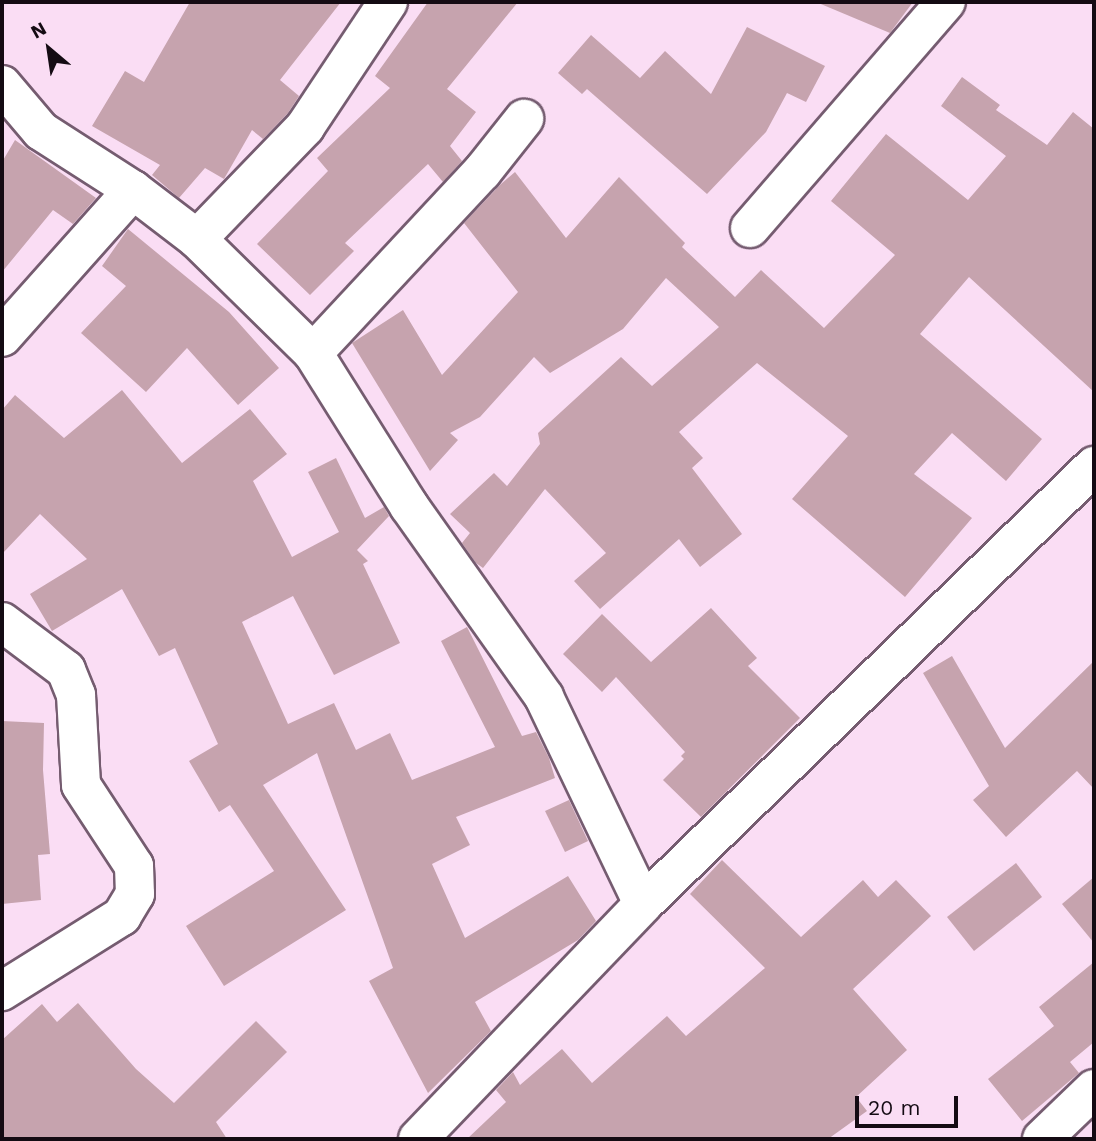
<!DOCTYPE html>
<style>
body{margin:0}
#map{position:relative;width:1096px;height:1141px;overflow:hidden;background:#faddf4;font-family:"Work Sans",sans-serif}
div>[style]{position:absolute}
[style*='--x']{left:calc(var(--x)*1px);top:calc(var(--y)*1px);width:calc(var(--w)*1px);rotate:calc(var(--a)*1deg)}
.building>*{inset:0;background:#c6a3ae}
.roads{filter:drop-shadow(2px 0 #755c70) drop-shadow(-2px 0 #755c70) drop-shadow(0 2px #755c70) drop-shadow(0 -2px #755c70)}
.minor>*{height:38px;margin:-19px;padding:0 19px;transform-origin:19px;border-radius:19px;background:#fff}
span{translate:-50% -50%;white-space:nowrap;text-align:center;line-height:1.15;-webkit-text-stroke:5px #faddf4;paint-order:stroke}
.frame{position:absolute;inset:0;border:4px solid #140b13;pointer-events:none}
.north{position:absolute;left:14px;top:14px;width:70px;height:70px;-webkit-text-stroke:5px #faddf4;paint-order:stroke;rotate:331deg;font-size:19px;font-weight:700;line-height:28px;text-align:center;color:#140b13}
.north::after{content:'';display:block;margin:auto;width:24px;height:32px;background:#140b13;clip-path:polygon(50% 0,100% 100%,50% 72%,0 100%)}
.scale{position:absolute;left:855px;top:1096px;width:103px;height:32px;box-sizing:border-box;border:4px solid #140b13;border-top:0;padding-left:9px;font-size:21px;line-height:24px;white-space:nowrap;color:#140b13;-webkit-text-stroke:5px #faddf4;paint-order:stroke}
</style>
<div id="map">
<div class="building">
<div style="clip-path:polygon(190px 2px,341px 2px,280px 80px,299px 96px,288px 113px,263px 139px,252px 130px,224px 179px,205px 168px,179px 198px,152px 175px,160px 165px,92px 126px,125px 71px,144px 82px)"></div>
<div style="clip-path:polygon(428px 2px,518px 2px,447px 89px,476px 112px,450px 146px,462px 161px,443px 182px,428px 164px,345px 243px,354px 251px,310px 295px,257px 244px,328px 171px,317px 158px,390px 88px,375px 76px)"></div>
<div style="clip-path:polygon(816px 2px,913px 2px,890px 33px)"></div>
<div style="clip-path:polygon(747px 27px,825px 66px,806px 102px,787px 93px,766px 132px,707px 194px,587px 89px,582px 94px,558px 73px,591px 35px,640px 78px,665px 51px,711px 94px)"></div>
<div style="clip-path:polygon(962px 77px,1000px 105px,996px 110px,1047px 145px,1073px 112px,1094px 129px,1094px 392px,969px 277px,920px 334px,1042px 439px,1006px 481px,952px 433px,914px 474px,972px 518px,905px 597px,792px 499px,848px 436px,757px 363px,679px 432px,703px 458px,692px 468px,742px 534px,700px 567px,679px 539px,600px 609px,574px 581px,606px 553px,545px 489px,483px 568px,476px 563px,462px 543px,470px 533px,450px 514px,494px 473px,507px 486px,540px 444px,538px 433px,621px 357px,652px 386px,719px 327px,666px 278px,623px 329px,550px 373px,534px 357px,480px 417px,450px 433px,458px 440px,430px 471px,352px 343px,403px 310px,442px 375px,518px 292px,464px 223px,501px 184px,515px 172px,566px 238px,619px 177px,685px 243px,682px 247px,735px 297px,761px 270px,824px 328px,895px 255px,831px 201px,886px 134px,968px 200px,1006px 156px,941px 106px)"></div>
<div style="clip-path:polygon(15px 140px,96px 198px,73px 224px,53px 210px,2px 272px,2px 162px)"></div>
<div style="clip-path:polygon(128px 229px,229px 312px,279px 368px,238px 405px,187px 348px,146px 392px,81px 333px,126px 286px,102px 266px)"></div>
<div style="clip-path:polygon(122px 390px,182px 463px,250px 409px,287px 454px,253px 481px,292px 557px,339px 532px,308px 472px,336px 458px,365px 518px,384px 507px,389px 516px,357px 550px,368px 561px,363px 564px,400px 643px,334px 675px,293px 596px,242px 622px,288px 724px,334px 703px,356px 750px,390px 733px,412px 780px,495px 747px,441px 641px,467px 627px,522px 736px,536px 732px,549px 758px,555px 778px,456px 817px,470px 845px,432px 864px,465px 938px,568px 876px,596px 921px,578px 940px,475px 1002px,491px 1031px,428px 1093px,369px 981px,393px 968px,317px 753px,263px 785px,346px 910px,224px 986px,186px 926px,274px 871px,230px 805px,219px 812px,189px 761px,218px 744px,175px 648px,159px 656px,122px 589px,52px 631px,30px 594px,87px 559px,40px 514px,2px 554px,2px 410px,15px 395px,64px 438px)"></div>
<div style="clip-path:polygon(711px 608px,757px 658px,748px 666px,800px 718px,701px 817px,663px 780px,684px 759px,681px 756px,685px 752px,616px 677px,602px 692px,563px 654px,602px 614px,651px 662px)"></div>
<div style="clip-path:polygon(952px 656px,1005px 748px,1094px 661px,1094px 789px,1077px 771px,1006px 837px,973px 800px,989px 786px,923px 673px)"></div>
<div style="clip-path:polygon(2px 721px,44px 723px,43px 770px,50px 854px,38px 855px,41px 900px,2px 904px)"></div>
<div style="clip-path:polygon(569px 800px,588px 841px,565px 852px,545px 811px)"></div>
<div style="clip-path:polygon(722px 860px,801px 937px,863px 880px,878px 897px,896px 880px,931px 916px,853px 989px,907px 1050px,856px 1097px,867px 1111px,828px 1139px,467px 1139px,506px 1102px,496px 1090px,513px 1072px,520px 1085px,562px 1049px,592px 1083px,667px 1016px,686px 1036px,765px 968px,690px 894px)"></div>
<div style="clip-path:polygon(1016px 863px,1042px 897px,974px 951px,947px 917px)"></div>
<div style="clip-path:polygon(1094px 877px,1094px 943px,1062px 904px)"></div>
<div style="clip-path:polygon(1094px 962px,1094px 1042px,1070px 1062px,1079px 1073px,1022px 1121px,988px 1079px,1054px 1026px,1039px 1007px)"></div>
<div style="clip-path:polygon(78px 1003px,136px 1069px,174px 1103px,256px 1021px,287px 1052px,216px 1122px,227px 1139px,2px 1139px,2px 1040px,42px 1004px,57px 1022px)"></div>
</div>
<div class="roads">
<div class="minor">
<div style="--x:2;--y:85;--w:60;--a:49.7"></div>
<div style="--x:41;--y:131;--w:109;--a:32.7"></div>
<div style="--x:133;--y:190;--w:81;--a:37.4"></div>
<div style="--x:197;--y:239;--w:163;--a:44.5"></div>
<div style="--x:313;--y:353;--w:181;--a:57.9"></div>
<div style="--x:409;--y:506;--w:234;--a:54.7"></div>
<div style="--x:544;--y:697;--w:229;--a:64.4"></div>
<div style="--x:750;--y:228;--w:299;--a:-49.1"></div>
<div style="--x:197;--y:239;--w:156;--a:-46"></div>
<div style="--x:305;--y:127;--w:150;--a:-56.4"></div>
<div style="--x:2;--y:337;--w:197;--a:-48.3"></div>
<div style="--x:313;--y:353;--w:248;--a:-47"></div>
<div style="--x:482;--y:172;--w:68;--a:-51.6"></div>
<div style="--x:2;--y:622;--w:80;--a:36.9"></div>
<div style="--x:66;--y:670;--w:27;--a:68"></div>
<div style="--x:76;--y:695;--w:90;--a:86.8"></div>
<div style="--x:81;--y:785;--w:97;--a:56.8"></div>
<div style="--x:134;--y:866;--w:28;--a:88"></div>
<div style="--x:135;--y:894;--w:26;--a:121"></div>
<div style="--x:122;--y:916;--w:142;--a:148"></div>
<div style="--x:418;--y:1139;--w:325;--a:-46.2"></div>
<div style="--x:643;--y:904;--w:629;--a:-44.16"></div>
<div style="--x:1042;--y:1139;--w:72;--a:-43.9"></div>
</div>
</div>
<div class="frame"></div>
<div class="north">N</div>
<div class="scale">20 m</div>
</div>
